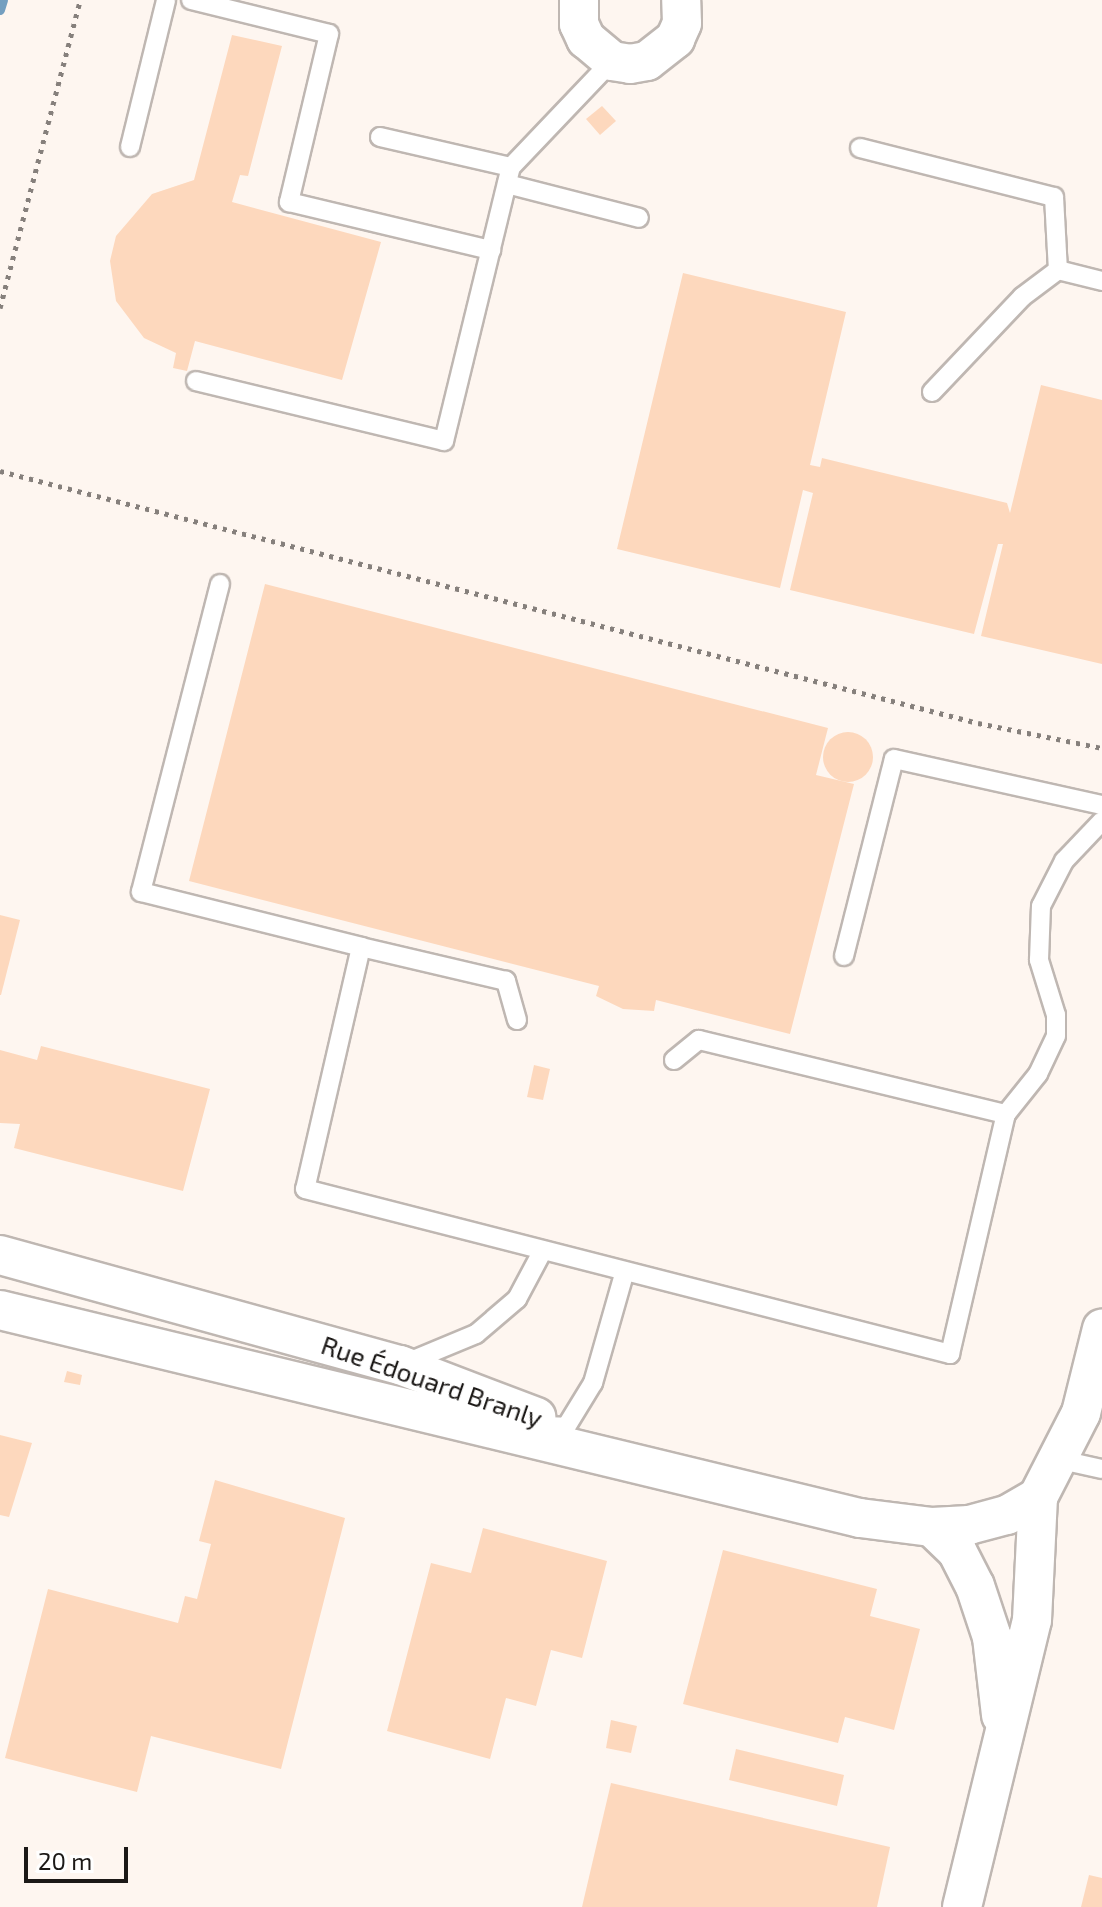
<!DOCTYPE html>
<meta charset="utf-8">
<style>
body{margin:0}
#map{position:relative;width:1102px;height:1907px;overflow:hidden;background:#fef6f0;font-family:"Exo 2",sans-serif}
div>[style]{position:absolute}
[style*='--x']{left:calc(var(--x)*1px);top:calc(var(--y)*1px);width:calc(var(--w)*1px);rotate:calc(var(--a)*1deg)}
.stream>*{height:10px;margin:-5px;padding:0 5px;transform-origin:5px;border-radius:5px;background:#749fc0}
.building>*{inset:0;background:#fdd8bd}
.round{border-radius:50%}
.path>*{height:5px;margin-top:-2.5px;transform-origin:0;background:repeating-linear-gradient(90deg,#86807c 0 4px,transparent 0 10px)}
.roads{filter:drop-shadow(2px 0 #bfb7b2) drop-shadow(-2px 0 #bfb7b2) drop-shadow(0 2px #bfb7b2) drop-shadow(0 -2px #bfb7b2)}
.service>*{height:18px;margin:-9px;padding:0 9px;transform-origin:9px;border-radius:9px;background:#fff}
.minor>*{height:38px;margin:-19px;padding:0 19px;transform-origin:19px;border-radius:19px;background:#fff}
span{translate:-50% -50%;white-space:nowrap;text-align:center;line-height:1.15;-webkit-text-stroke:6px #fff;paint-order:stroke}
.street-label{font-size:26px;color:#1c1917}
.scale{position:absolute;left:24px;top:1847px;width:104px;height:36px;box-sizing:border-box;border:4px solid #1c1917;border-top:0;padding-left:10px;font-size:24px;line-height:28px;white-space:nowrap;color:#1c1917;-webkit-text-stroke:6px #fff;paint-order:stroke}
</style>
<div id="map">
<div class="stream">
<div style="--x:0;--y:10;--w:10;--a:-73"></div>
</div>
<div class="building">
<div style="clip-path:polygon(232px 35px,282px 46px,248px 176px,240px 175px,232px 202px,381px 242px,342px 380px,195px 341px,187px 371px,173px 368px,176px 353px,144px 338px,116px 301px,110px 261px,116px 236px,152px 194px,194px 180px)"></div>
<div style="clip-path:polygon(602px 106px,616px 121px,600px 135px,586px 119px)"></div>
<div style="clip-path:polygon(683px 273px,846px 312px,810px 465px,820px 467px,822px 458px,1007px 503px,1010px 513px,1041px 385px,1102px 400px,1102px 664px,981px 636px,1003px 544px,998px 544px,974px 634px,790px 590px,813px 493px,803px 490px,780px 588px,617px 549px)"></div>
<div style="clip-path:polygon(265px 584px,828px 728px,816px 775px,854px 784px,790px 1034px,656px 1000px,654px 1011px,623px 1009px,596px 996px,599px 986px,189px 881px)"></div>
<div class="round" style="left:823px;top:732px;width:50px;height:50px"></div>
<div style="clip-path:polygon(0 915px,20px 920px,1px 995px,0 995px)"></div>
<div style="clip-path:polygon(41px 1046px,210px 1089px,183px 1191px,14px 1148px,20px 1124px,0 1123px,0 1050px,37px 1060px)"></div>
<div style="clip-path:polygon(534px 1065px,550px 1069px,543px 1100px,527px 1097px)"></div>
<div style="clip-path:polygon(67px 1371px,82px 1375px,80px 1385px,64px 1382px)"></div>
<div style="clip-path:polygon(0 1435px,32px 1443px,9px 1517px,0 1515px)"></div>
<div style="clip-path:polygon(215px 1480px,345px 1518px,281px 1769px,151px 1736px,137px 1792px,5px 1758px,48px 1589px,178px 1623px,185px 1596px,197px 1599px,211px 1544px,199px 1541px)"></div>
<div style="clip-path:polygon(483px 1528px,607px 1561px,582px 1658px,551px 1650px,536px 1706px,506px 1698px,490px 1759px,387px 1731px,431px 1563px,471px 1573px)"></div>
<div style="clip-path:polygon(723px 1550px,877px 1589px,870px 1616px,920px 1629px,894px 1730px,845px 1717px,838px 1743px,683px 1704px)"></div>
<div style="clip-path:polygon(611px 1720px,637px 1726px,631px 1753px,606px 1748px)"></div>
<div style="clip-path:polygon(736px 1749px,844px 1775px,837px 1806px,729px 1780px)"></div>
<div style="clip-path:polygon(611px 1783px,890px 1847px,877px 1907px,582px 1907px)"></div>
<div style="clip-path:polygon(1089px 1875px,1102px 1878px,1102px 1907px,1081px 1907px)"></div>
</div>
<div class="path">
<div style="--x:0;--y:308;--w:318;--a:-75.4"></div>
<div style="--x:0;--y:471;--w:1010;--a:14.45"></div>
<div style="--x:978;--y:723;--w:126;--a:11.4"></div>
</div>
<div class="roads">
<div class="service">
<div style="--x:191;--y:0;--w:142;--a:13.8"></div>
<div style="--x:329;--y:34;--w:173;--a:103.4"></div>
<div style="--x:289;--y:202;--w:208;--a:13.4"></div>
<div style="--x:380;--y:137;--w:134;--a:12.9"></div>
<div style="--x:511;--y:167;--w:146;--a:-46.4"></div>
<div style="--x:130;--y:147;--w:151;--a:-76.2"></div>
<div style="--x:860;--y:148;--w:200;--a:14.2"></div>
<div style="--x:1054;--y:197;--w:73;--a:86.9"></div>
<div style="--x:507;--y:184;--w:136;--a:14.4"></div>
<div style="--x:196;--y:381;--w:255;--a:13.6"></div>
<div style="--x:444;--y:441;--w:282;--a:-76.3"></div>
<div style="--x:932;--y:392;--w:131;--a:-46.5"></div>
<div style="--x:1022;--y:297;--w:45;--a:-36.9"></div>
<div style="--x:1058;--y:270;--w:45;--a:14"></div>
<div style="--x:220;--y:584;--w:318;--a:104.4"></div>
<div style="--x:141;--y:892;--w:227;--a:14"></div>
<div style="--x:844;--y:956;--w:203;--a:-75.8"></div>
<div style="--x:894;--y:759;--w:213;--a:12.5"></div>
<div style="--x:517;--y:1020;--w:41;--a:-105.8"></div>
<div style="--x:506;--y:981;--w:149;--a:-166.8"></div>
<div style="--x:361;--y:947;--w:248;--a:103"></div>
<div style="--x:305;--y:1189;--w:666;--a:14.35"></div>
<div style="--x:950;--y:1354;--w:246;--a:-76.9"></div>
<div style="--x:1006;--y:1114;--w:51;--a:-51.3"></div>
<div style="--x:1038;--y:1074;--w:42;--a:-64.7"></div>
<div style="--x:1056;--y:1036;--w:21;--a:-90"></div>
<div style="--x:1056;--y:1015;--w:58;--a:-107.2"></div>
<div style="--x:1039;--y:960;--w:54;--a:-87.9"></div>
<div style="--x:1041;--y:906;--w:51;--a:-62.9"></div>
<div style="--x:1064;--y:861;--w:55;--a:-46.5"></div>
<div style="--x:674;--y:1060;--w:32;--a:-39"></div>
<div style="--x:699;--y:1040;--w:316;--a:13.6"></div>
<div style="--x:406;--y:1363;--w:76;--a:-22.5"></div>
<div style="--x:476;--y:1334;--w:54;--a:-40.5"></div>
<div style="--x:517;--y:1299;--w:55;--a:-62"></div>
<div style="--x:543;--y:1426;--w:23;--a:2"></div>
<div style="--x:566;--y:1427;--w:52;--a:-58.5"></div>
<div style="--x:593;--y:1383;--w:116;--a:-74.1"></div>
<div style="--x:1061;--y:1460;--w:42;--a:12.4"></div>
</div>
<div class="minor">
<div style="--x:579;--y:0;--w:24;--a:90"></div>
<div style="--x:579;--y:24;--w:17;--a:65"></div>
<div style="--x:586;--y:39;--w:34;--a:40"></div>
<div style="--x:612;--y:61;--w:18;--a:9"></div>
<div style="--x:630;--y:64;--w:17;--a:-10"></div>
<div style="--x:647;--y:61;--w:36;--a:-38"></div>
<div style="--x:675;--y:39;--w:17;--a:-66"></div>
<div style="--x:682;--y:23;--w:23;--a:-92"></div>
<div style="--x:0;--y:1255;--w:415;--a:15.4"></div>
<div style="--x:400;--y:1365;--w:146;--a:20.9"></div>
<div style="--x:0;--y:1310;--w:885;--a:13.6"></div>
<div style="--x:860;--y:1518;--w:73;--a:7.1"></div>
<div style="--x:932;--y:1527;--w:37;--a:-3"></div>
<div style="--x:969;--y:1525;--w:39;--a:-15"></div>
<div style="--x:1007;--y:1515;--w:36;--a:-30"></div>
<div style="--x:1038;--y:1497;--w:94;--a:-62.9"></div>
<div style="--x:1081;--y:1413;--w:87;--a:-76"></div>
<div style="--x:932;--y:1527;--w:35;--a:44"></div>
<div style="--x:957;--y:1551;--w:39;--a:63"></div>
<div style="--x:975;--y:1586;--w:54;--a:71.6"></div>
<div style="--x:992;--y:1637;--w:79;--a:83.4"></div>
<div style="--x:962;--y:1907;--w:295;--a:-76.3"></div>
<div style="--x:1032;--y:1620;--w:123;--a:-87.2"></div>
</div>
</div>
<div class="street-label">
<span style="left:432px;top:1381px;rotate:19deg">Rue Édouard Branly</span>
</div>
<div class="scale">20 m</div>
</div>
